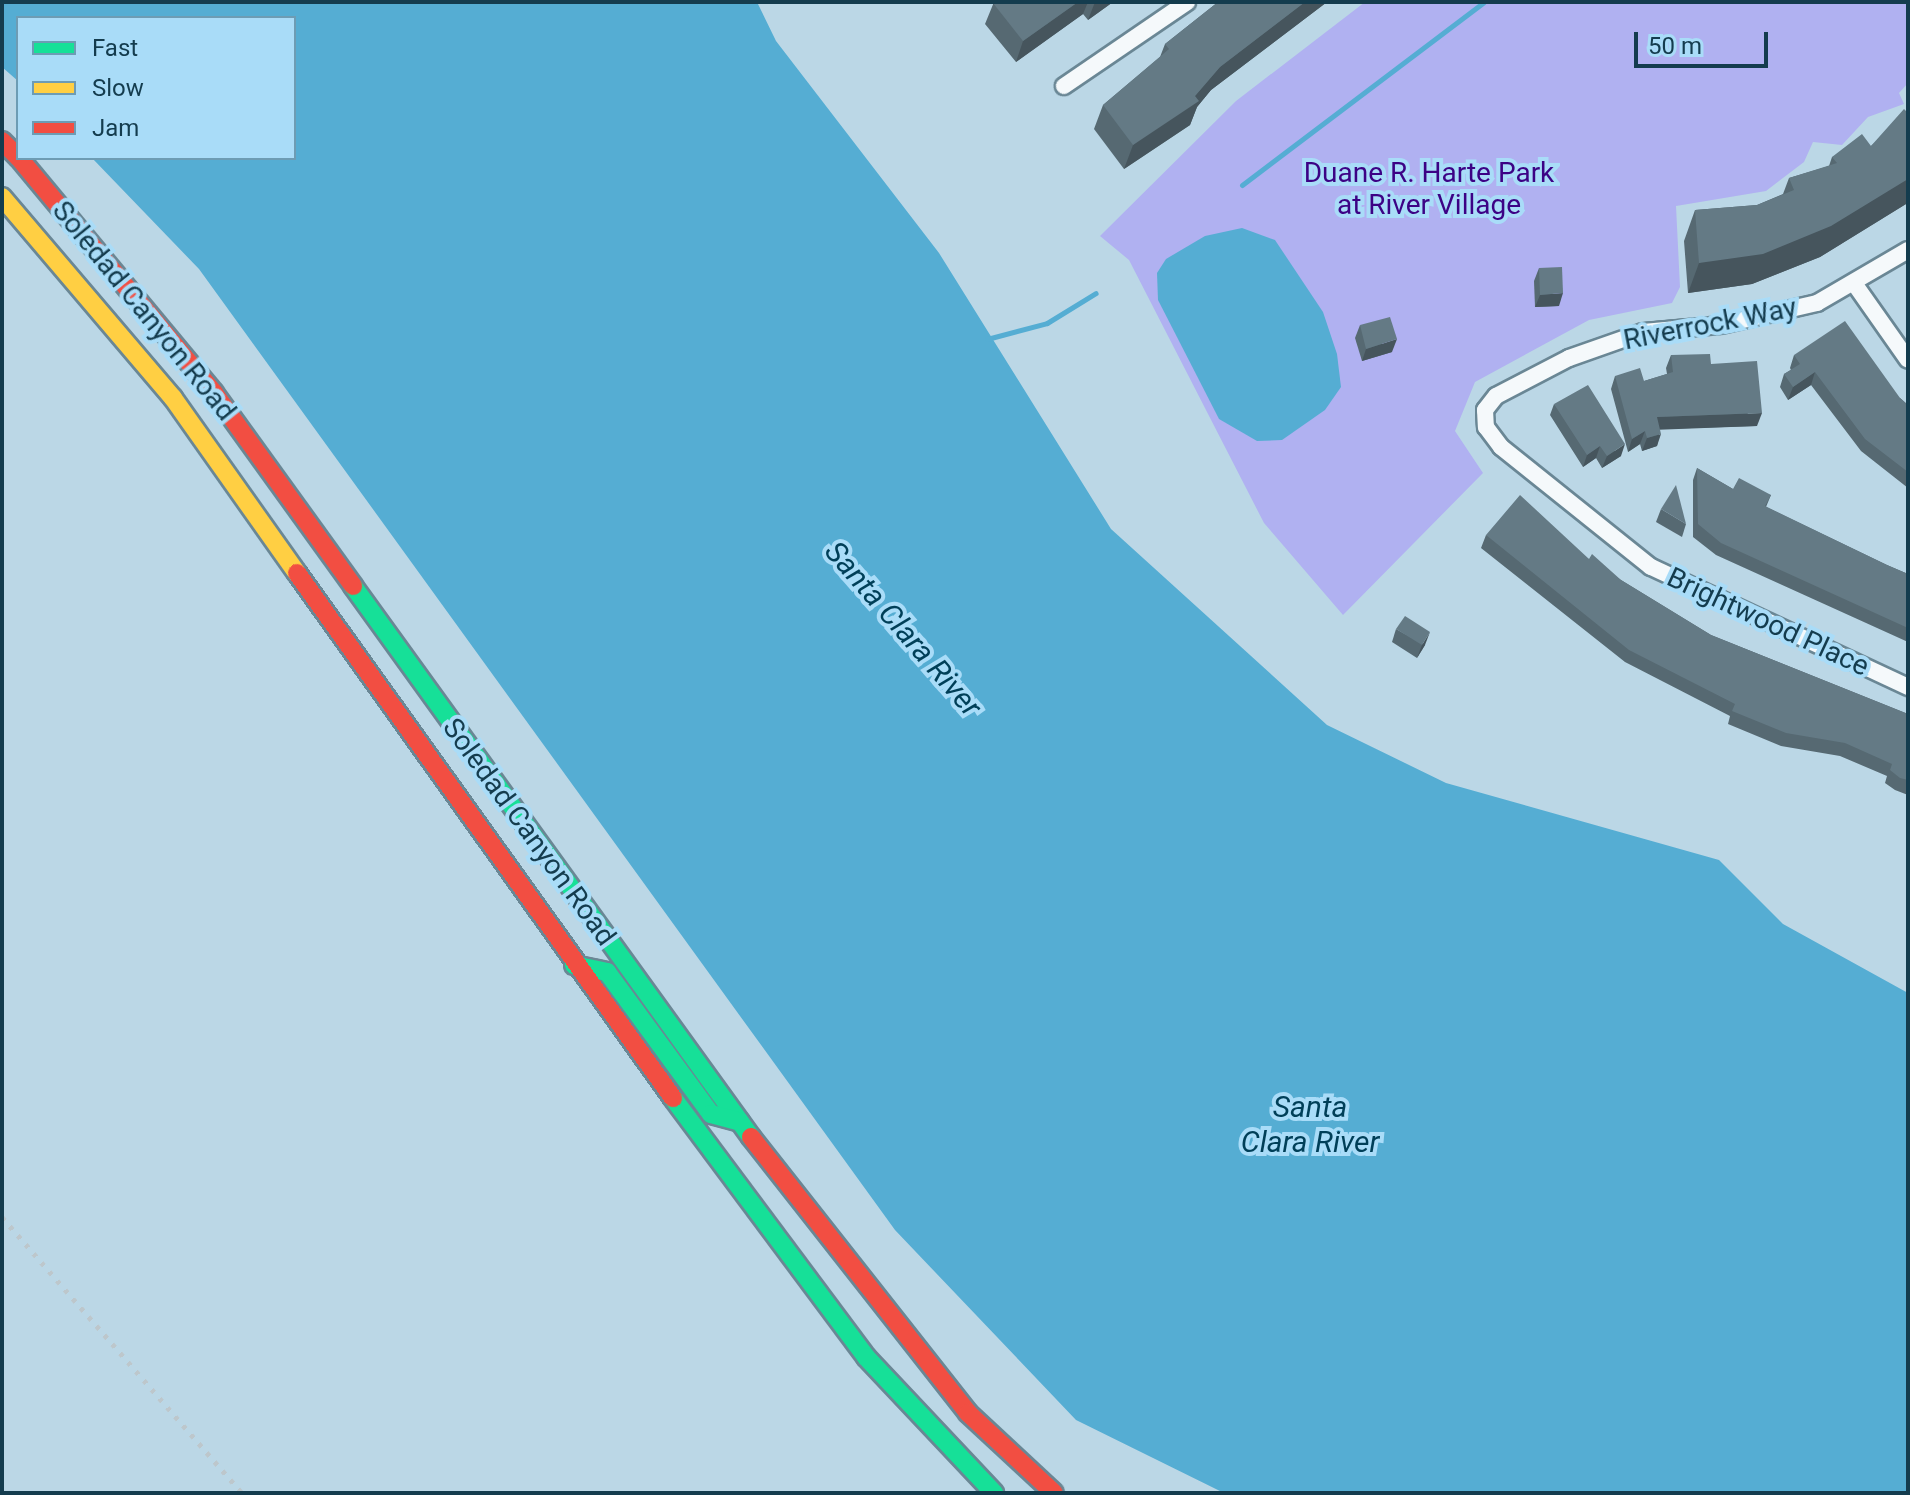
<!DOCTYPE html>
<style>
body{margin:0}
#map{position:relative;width:1910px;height:1495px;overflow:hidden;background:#bbd7e6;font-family:Roboto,sans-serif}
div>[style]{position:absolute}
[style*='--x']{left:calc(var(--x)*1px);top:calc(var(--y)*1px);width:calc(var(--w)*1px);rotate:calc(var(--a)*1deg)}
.green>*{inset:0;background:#b0b1f1}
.water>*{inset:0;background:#55add3}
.stream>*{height:5px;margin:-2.5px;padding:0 2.5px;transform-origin:2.5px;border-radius:2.5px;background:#55add3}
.roads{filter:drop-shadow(2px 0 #6a8795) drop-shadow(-2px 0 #6a8795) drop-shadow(0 2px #6a8795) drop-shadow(0 -2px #6a8795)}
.street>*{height:16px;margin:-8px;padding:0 8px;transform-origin:8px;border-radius:8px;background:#f5f9fb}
.fast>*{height:18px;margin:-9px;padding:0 9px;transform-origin:9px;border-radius:9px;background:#16e098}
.slow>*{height:18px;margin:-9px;padding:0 9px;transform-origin:9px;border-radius:9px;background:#ffcf43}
.jam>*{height:18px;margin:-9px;padding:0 9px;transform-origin:9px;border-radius:9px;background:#f24e42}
.rail>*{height:5px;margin-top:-2.5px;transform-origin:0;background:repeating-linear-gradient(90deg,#bdc7cc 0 4px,transparent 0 12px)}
.wall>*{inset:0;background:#566972}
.shaded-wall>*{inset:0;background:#46555d}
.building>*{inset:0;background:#647a85}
span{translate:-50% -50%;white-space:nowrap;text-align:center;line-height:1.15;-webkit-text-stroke:8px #a9dcf8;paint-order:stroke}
.park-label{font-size:28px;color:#3c0285}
.street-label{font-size:28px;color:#143c4e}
.water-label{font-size:30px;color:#003f58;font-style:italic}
.frame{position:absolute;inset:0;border:4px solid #143c4e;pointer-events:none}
.legend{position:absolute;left:16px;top:16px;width:280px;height:144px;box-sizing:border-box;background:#a9dcf8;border:2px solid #6d9cb4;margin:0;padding:10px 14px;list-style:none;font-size:24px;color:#143c4e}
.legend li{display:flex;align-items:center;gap:16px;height:40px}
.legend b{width:40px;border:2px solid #6d9cb4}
.scale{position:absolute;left:1634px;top:32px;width:134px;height:36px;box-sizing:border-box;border:4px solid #143c4e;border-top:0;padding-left:10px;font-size:24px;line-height:28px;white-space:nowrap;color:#143c4e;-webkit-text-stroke:6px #a9dcf8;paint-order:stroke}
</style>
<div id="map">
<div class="green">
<div style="clip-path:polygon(1365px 2px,1908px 2px,1908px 83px,1899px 93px,1904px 104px,1868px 117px,1842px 145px,1813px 142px,1804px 162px,1766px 191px,1676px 206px,1680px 287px,1672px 303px,1589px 320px,1475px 382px,1455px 431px,1483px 473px,1343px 615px,1264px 523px,1129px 260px,1100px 236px,1236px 101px)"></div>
</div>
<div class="water">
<div style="clip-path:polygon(2px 2px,757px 2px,776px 41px,939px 253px,1111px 529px,1327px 725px,1446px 783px,1719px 860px,1783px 924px,1908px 993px,1908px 1493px,1224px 1493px,1076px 1420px,895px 1230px,199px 269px,92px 158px,294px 158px,294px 18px,18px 18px,18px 81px,2px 67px)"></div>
<div style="clip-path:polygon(1242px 228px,1275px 240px,1323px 312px,1337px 354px,1341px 387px,1325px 410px,1282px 440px,1257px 441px,1219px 419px,1158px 300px,1157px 273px,1166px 259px,1205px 236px)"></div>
</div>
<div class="stream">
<div style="--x:1242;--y:185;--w:303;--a:-37.1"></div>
<div style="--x:987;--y:339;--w:62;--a:-14.9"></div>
<div style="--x:1047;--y:323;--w:57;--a:-31.5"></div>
</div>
<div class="roads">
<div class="street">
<div style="--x:1064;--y:86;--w:149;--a:-34.3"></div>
<div style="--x:1908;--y:250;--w:105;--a:149.8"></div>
<div style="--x:1817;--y:303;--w:98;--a:167.1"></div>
<div style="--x:1721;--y:325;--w:78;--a:174.9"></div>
<div style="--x:1643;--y:332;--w:78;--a:160.6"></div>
<div style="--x:1569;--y:358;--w:82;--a:152.5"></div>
<div style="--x:1496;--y:396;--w:18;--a:128"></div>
<div style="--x:1485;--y:410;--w:17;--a:87"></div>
<div style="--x:1486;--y:427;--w:25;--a:53"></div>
<div style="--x:1501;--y:447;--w:192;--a:38.7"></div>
<div style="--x:1651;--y:567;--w:284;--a:25"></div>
<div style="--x:1856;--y:286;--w:90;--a:54.9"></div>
</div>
<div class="fast">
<div style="--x:353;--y:586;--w:680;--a:54.16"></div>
<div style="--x:574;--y:965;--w:34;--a:12"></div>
<div style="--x:607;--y:972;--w:176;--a:53.8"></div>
<div style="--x:711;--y:1114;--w:30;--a:15"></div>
<div style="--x:673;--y:1098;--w:323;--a:53.3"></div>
<div style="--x:866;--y:1357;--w:187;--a:46.7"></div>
</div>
<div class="slow">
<div style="--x:2;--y:197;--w:264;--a:49.6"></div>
<div style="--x:173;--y:398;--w:214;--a:54.7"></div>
</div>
<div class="jam">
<div style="--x:2;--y:141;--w:23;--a:45"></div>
<div style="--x:19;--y:158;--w:305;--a:50.3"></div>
<div style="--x:214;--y:393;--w:238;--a:54.2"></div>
<div style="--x:297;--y:573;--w:646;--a:54.39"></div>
<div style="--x:751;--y:1137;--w:351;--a:51.8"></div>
<div style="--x:968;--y:1413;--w:117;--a:42.9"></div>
</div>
</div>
<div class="rail">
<div style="--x:2;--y:1217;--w:366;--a:49"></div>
</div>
<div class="wall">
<div style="clip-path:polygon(994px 2px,1113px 2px,1088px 20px,1083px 14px,1016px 62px,985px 24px)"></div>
<div style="clip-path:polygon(1218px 2px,1327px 2px,1211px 90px,1197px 107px,1190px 125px,1124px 169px,1094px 129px,1103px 105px,1160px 57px,1165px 44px)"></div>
<div style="clip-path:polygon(1908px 113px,1908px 201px,1906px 204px,1820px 257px,1752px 284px,1688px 293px,1684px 241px,1695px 210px,1757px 205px,1783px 194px,1789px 178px,1829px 166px,1832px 157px,1871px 146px)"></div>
<div style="clip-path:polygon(1539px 268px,1559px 306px,1535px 307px,1534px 281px)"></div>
<div style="clip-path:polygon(1360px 325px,1392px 352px,1362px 361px,1355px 338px)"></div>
<div style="clip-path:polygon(1671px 355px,1711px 364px,1757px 426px,1660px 429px,1657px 446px,1642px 451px,1640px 444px,1628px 452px,1611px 389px,1615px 376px,1644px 381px,1667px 374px,1666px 368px)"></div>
<div style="clip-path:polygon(1794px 355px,1900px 398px,1908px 405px,1908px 488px,1861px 451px,1811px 385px,1788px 400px,1780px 387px,1784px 374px,1791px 370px,1790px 368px)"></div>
<div style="clip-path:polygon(1554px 404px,1621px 456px,1602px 468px,1596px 458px,1583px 467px,1550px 415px)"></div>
<div style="clip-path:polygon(1697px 468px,1733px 489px,1771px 495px,1766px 507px,1887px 565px,1908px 574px,1908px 642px,1716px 555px,1693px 537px,1693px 480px)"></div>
<div style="clip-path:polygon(1661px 509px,1686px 524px,1682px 537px,1656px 522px)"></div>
<div style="clip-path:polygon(1486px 535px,1589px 559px,1621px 580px,1711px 635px,1908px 714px,1908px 795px,1895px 790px,1885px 783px,1887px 776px,1840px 756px,1781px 746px,1728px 724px,1730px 716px,1625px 662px,1481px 548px)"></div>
<div style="clip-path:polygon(1396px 629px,1425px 645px,1417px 658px,1392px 642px)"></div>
</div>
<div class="shaded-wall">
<div style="clip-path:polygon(1078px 2px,1088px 2px,1083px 14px,1016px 62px,1023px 41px)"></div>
<div style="clip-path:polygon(1095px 2px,1113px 2px,1088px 20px)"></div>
<div style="clip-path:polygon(1305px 2px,1327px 2px,1211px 90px,1197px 107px,1190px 125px,1124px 169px,1133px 145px,1195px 96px,1220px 67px)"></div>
<div style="clip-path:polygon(1908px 179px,1908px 201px,1906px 204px,1820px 257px,1752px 284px,1688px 293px,1699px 263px)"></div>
<div style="clip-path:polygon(1563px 293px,1559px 306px,1535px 307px,1540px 295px)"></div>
<div style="clip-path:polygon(1397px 339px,1392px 352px,1362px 361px,1366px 349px)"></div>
<div style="clip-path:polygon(1815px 372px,1811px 385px,1788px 400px,1793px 387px)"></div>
<div style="clip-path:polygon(1762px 413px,1757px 426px,1652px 430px,1657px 417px)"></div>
<div style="clip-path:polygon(1645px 431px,1640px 444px,1628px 452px,1632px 439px)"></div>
<div style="clip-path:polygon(1661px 434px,1657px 446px,1642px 451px,1647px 438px)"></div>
<div style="clip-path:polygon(1625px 444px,1621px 456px,1602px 468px,1607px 456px)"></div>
<div style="clip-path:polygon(1600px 446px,1596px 458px,1583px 467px,1587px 455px)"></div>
<div style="clip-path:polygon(1430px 632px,1425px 645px,1417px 658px,1422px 645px)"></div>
</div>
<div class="building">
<div style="clip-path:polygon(994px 2px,1078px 2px,1023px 41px,993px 3px)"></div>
<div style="clip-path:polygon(1218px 2px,1305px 2px,1220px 67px,1195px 96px,1199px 101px,1133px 145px,1103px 105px,1169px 49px,1165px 44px)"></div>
<div style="clip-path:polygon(1904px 109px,1908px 113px,1908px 179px,1831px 226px,1763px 254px,1699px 263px,1695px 210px,1757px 205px,1794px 190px,1789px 178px,1837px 163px,1832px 157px,1862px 134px,1871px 146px)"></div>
<div style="clip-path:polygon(1562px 267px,1563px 293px,1540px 295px,1539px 268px)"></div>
<div style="clip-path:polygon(1390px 317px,1397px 339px,1366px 349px,1360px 325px)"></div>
<div style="clip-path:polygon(1845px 321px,1900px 398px,1908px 405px,1908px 472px,1865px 439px,1815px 372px,1793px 387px,1784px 374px,1800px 364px,1794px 355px)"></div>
<div style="clip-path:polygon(1710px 354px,1711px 364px,1757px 361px,1762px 413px,1657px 417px,1661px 434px,1647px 438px,1645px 431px,1632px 439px,1615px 376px,1640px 368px,1644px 381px,1673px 372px,1671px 355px)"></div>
<div style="clip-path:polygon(1588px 385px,1625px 444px,1607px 456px,1600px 446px,1587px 455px,1554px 404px)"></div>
<div style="clip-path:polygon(1697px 468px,1733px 489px,1739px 478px,1771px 495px,1765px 506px,1887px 565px,1908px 574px,1908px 628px,1721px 543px,1698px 524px)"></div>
<div style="clip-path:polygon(1676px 485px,1686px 524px,1661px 509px)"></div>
<div style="clip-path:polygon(1520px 495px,1589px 559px,1592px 554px,1621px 580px,1711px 635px,1908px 714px,1908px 780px,1900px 778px,1890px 770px,1892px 764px,1845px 743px,1786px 733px,1732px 711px,1735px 704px,1629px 650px,1486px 535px)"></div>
<div style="clip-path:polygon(1405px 616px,1430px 632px,1422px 645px,1396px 629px)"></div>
</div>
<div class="park-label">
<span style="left:1429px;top:189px">Duane R. Harte Park<br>at River Village</span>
</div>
<div class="street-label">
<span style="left:144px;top:311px;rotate:51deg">Soledad Canyon Road</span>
<span style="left:1710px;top:324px;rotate:-11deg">Riverrock Way</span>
<span style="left:1768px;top:622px;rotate:25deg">Brightwood Place</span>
<span style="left:529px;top:832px;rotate:54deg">Soledad Canyon Road</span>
</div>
<div class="water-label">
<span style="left:903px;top:629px;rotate:49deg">Santa Clara River</span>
<span style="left:1310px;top:1124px">Santa<br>Clara River</span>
</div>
<div class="frame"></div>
<ul class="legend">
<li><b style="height:10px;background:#16e098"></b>Fast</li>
<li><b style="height:10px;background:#ffcf43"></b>Slow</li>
<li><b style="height:10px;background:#f24e42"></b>Jam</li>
</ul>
<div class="scale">50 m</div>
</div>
